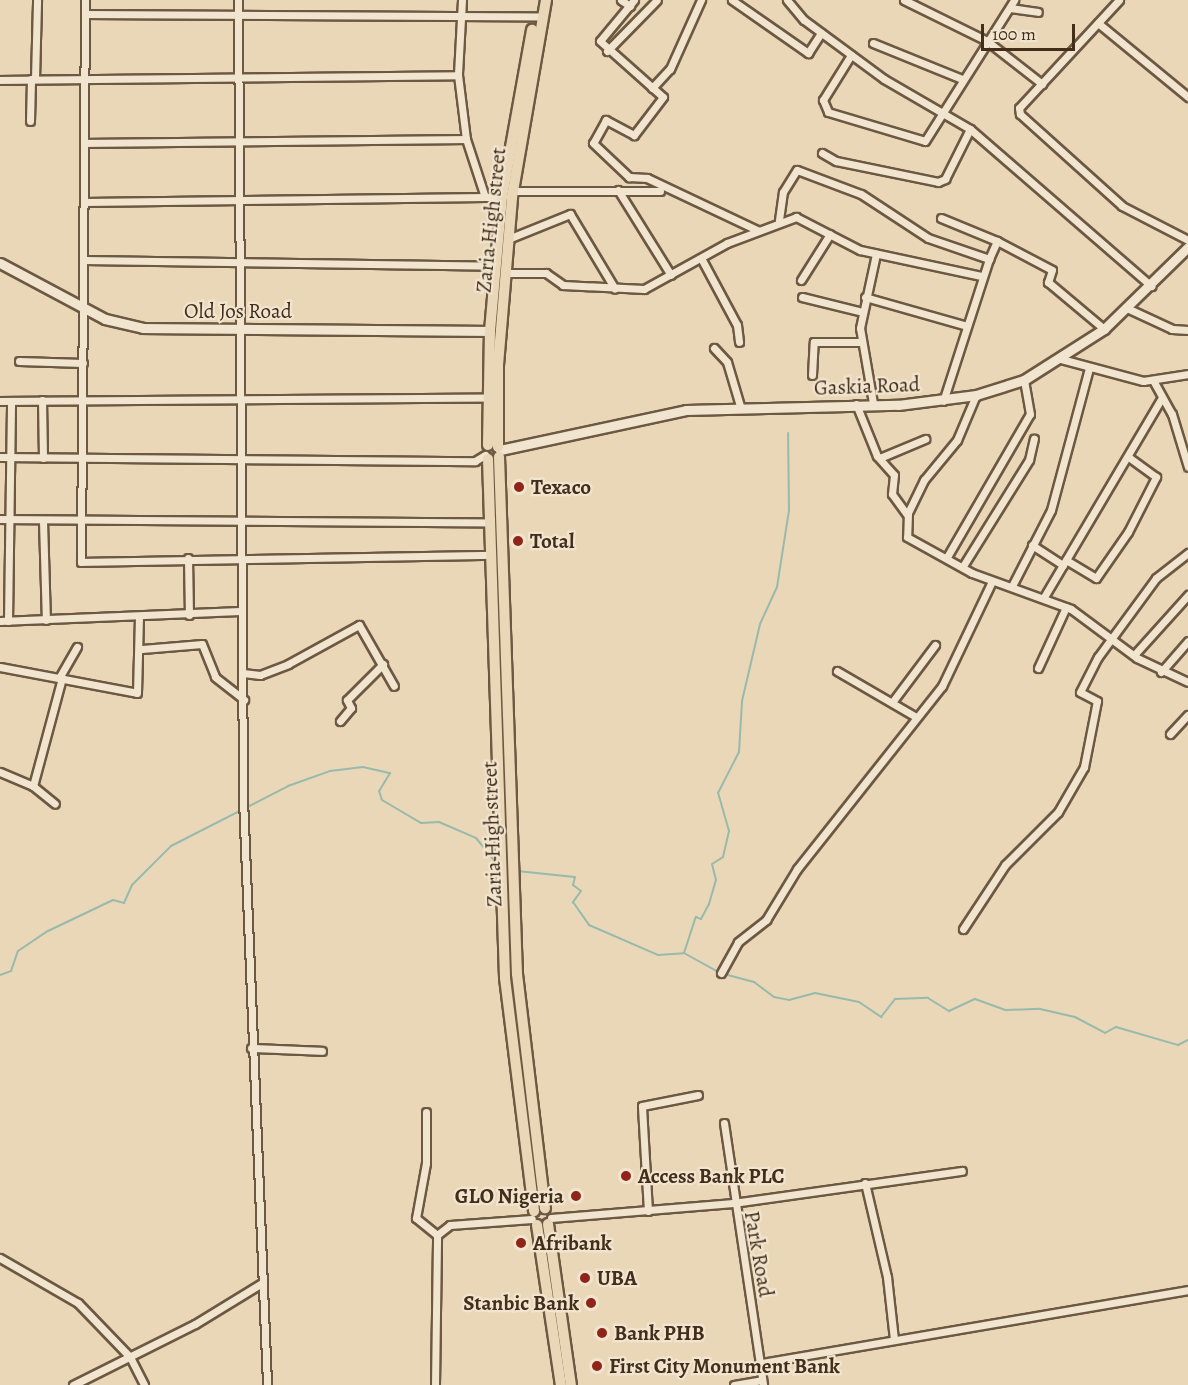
<!DOCTYPE html>
<style>
body{margin:0}
#map{position:relative;width:1188px;height:1385px;overflow:hidden;background:#ead7b7;font-family:Alegreya,serif}
div>[style]{position:absolute}
[style*='--x']{left:calc(var(--x)*1px);top:calc(var(--y)*1px);width:calc(var(--w)*1px);rotate:calc(var(--a)*1deg)}
.stream>*{height:2px;margin:-1px;padding:0 1px;transform-origin:1px;border-radius:1px;background:#98baad}
.roads{filter:drop-shadow(2px 0 #6d5842) drop-shadow(-2px 0 #6d5842) drop-shadow(0 2px #6d5842) drop-shadow(0 -2px #6d5842)}
.street>*{height:7px;margin:-3.5px;padding:0 3.5px;transform-origin:3.5px;border-radius:3.5px;background:#f1e5d0}
.secondary>*{height:9px;margin:-4.5px;padding:0 4.5px;transform-origin:4.5px;border-radius:4.5px;background:#f1e5d0}
.primary>*{height:10px;margin:-5px;padding:0 5px;transform-origin:5px;border-radius:5px;background:#ead7b7}
.dots>*{width:16px;height:16px;translate:-50% -50%;box-sizing:border-box;border:3px solid #f1e5d0;border-radius:50%}
span{translate:-50% -50%;white-space:nowrap;text-align:center;line-height:1.15;-webkit-text-stroke:4.5px #f1e5d0;paint-order:stroke}
.street-label{font-size:21px;color:#432d1b}
.poi-label{font-size:21px;color:#432d1b;font-weight:700}
.left{translate:0 -50%;text-align:left}
.right{translate:-100% -50%;text-align:right}
.scale{position:absolute;left:981px;top:24px;width:94px;height:27px;box-sizing:border-box;border:3px solid #432d1b;border-top:0;padding-left:8px;font-size:18px;line-height:21px;white-space:nowrap;color:#432d1b;-webkit-text-stroke:4px #f1e5d0;paint-order:stroke}
</style>
<div id="map">
<div class="stream">
<div style="--x:517;--y:871;--w:58;--a:5.9"></div>
<div style="--x:575;--y:877;--w:8;--a:104"></div>
<div style="--x:573;--y:885;--w:10;--a:37"></div>
<div style="--x:581;--y:891;--w:14;--a:126"></div>
<div style="--x:573;--y:902;--w:28;--a:55"></div>
<div style="--x:589;--y:925;--w:75;--a:23.5"></div>
<div style="--x:658;--y:955;--w:26;--a:-4"></div>
<div style="--x:684;--y:953;--w:39;--a:29"></div>
<div style="--x:684;--y:953;--w:38;--a:-72"></div>
<div style="--x:696;--y:917;--w:5;--a:22"></div>
<div style="--x:701;--y:919;--w:17;--a:-62"></div>
<div style="--x:709;--y:904;--w:25;--a:-74"></div>
<div style="--x:716;--y:880;--w:16;--a:-104"></div>
<div style="--x:712;--y:864;--w:13;--a:-32"></div>
<div style="--x:723;--y:857;--w:27;--a:-77"></div>
<div style="--x:729;--y:831;--w:40;--a:-106"></div>
<div style="--x:718;--y:793;--w:46;--a:-62.9"></div>
<div style="--x:739;--y:752;--w:51;--a:-86.6"></div>
<div style="--x:742;--y:701;--w:79;--a:-76.8"></div>
<div style="--x:760;--y:624;--w:41;--a:-65.3"></div>
<div style="--x:777;--y:587;--w:78;--a:-81.1"></div>
<div style="--x:789;--y:510;--w:77;--a:-90.7"></div>
<div style="--x:724;--y:974;--w:31;--a:15"></div>
<div style="--x:754;--y:982;--w:25;--a:37"></div>
<div style="--x:774;--y:997;--w:15;--a:11"></div>
<div style="--x:789;--y:1000;--w:27;--a:-15"></div>
<div style="--x:815;--y:993;--w:45;--a:11.6"></div>
<div style="--x:859;--y:1002;--w:27;--a:34"></div>
<div style="--x:881;--y:1017;--w:23;--a:-52"></div>
<div style="--x:895;--y:999;--w:33;--a:-2"></div>
<div style="--x:928;--y:998;--w:25;--a:32"></div>
<div style="--x:949;--y:1011;--w:29;--a:-25"></div>
<div style="--x:975;--y:999;--w:33;--a:20"></div>
<div style="--x:1006;--y:1010;--w:34;--a:-2"></div>
<div style="--x:1040;--y:1009;--w:36;--a:13"></div>
<div style="--x:1075;--y:1017;--w:34;--a:28"></div>
<div style="--x:1105;--y:1033;--w:13;--a:-29"></div>
<div style="--x:1116;--y:1027;--w:65;--a:16.2"></div>
<div style="--x:1178;--y:1045;--w:11;--a:-27"></div>
<div style="--x:0;--y:975;--w:12;--a:-20"></div>
<div style="--x:11;--y:971;--w:21;--a:-71"></div>
<div style="--x:18;--y:951;--w:36;--a:-34"></div>
<div style="--x:48;--y:931;--w:72;--a:-25.5"></div>
<div style="--x:113;--y:900;--w:11;--a:15"></div>
<div style="--x:124;--y:903;--w:20;--a:-66"></div>
<div style="--x:132;--y:885;--w:55;--a:-45"></div>
<div style="--x:171;--y:846;--w:131;--a:-27.1"></div>
<div style="--x:288;--y:786;--w:45;--a:-19.7"></div>
<div style="--x:330;--y:771;--w:33;--a:-7"></div>
<div style="--x:363;--y:767;--w:28;--a:13"></div>
<div style="--x:390;--y:773;--w:21;--a:121"></div>
<div style="--x:379;--y:791;--w:9;--a:72"></div>
<div style="--x:382;--y:800;--w:45;--a:30.5"></div>
<div style="--x:421;--y:823;--w:18;--a:-3"></div>
<div style="--x:439;--y:822;--w:40;--a:23.4"></div>
<div style="--x:476;--y:838;--w:35;--a:51"></div>
</div>
<div class="roads">
<div class="street">
<div style="--x:85;--y:0;--w:562;--a:90.41"></div>
<div style="--x:81;--y:562;--w:411;--a:-1"></div>
<div style="--x:238;--y:0;--w:799;--a:89.64"></div>
<div style="--x:243;--y:799;--w:586;--a:87.65"></div>
<div style="--x:462;--y:0;--w:75;--a:93.1"></div>
<div style="--x:458;--y:75;--w:64;--a:82.9"></div>
<div style="--x:466;--y:139;--w:61;--a:71.9"></div>
<div style="--x:485;--y:197;--w:17;--a:0"></div>
<div style="--x:621;--y:0;--w:11;--a:34"></div>
<div style="--x:634;--y:0;--w:53;--a:129.7"></div>
<div style="--x:600;--y:41;--w:84;--a:41.6"></div>
<div style="--x:663;--y:97;--w:48;--a:127.3"></div>
<div style="--x:634;--y:135;--w:32;--a:-152"></div>
<div style="--x:606;--y:120;--w:26;--a:119"></div>
<div style="--x:593;--y:143;--w:50;--a:43.4"></div>
<div style="--x:629;--y:177;--w:18;--a:3"></div>
<div style="--x:647;--y:178;--w:122;--a:25.3"></div>
<div style="--x:732;--y:0;--w:93;--a:34.9"></div>
<div style="--x:808;--y:53;--w:24;--a:-57"></div>
<div style="--x:787;--y:0;--w:26;--a:50"></div>
<div style="--x:804;--y:20;--w:99;--a:36.4"></div>
<div style="--x:884;--y:79;--w:99;--a:30.2"></div>
<div style="--x:970;--y:129;--w:240;--a:40.9"></div>
<div style="--x:904;--y:0;--w:93;--a:26.3"></div>
<div style="--x:987;--y:41;--w:70;--a:38"></div>
<div style="--x:1119;--y:0;--w:147;--a:132.8"></div>
<div style="--x:1019;--y:108;--w:6;--a:81"></div>
<div style="--x:1020;--y:114;--w:137;--a:42"></div>
<div style="--x:1122;--y:206;--w:74;--a:27.3"></div>
<div style="--x:1010;--y:8;--w:28;--a:8"></div>
<div style="--x:86;--y:14;--w:456;--a:0.3"></div>
<div style="--x:1098;--y:23;--w:117;--a:39.4"></div>
<div style="--x:873;--y:43;--w:96;--a:22"></div>
<div style="--x:607;--y:51;--w:71;--a:-45.6"></div>
<div style="--x:851;--y:55;--w:53;--a:121.9"></div>
<div style="--x:823;--y:100;--w:13;--a:67"></div>
<div style="--x:828;--y:112;--w:101;--a:16.6"></div>
<div style="--x:925;--y:141;--w:167;--a:-57.7"></div>
<div style="--x:35;--y:79;--w:79;--a:-88.5"></div>
<div style="--x:0;--y:80;--w:458;--a:-0.6"></div>
<div style="--x:652;--y:88;--w:26;--a:-47"></div>
<div style="--x:670;--y:69;--w:76;--a:-65.8"></div>
<div style="--x:30;--y:121;--w:42;--a:-88.6"></div>
<div style="--x:84;--y:143;--w:382;--a:-0.6"></div>
<div style="--x:822;--y:153;--w:16;--a:30"></div>
<div style="--x:836;--y:161;--w:104;--a:11.6"></div>
<div style="--x:938;--y:182;--w:8;--a:-23"></div>
<div style="--x:945;--y:179;--w:56;--a:-63.4"></div>
<div style="--x:618;--y:190;--w:100;--a:58.1"></div>
<div style="--x:512;--y:191;--w:148;--a:0"></div>
<div style="--x:84;--y:202;--w:401;--a:-0.7"></div>
<div style="--x:941;--y:218;--w:61;--a:22.3"></div>
<div style="--x:997;--y:241;--w:20;--a:114"></div>
<div style="--x:779;--y:220;--w:28;--a:-82"></div>
<div style="--x:783;--y:192;--w:26;--a:-58"></div>
<div style="--x:797;--y:170;--w:68;--a:20.6"></div>
<div style="--x:861;--y:194;--w:80;--a:33.3"></div>
<div style="--x:928;--y:238;--w:65;--a:19"></div>
<div style="--x:989;--y:259;--w:149;--a:107.9"></div>
<div style="--x:508;--y:239;--w:67;--a:-22"></div>
<div style="--x:570;--y:214;--w:87;--a:59"></div>
<div style="--x:997;--y:241;--w:62;--a:27.8"></div>
<div style="--x:1052;--y:270;--w:13;--a:108"></div>
<div style="--x:1048;--y:282;--w:73;--a:40"></div>
<div style="--x:701;--y:258;--w:76;--a:61.8"></div>
<div style="--x:737;--y:325;--w:17;--a:83"></div>
<div style="--x:84;--y:260;--w:412;--a:0.8"></div>
<div style="--x:504;--y:273;--w:42;--a:0"></div>
<div style="--x:546;--y:273;--w:21;--a:35"></div>
<div style="--x:563;--y:285;--w:81;--a:2.8"></div>
<div style="--x:644;--y:289;--w:95;--a:-29"></div>
<div style="--x:727;--y:243;--w:74;--a:-20.6"></div>
<div style="--x:796;--y:217;--w:72;--a:27.3"></div>
<div style="--x:860;--y:250;--w:124;--a:12.1"></div>
<div style="--x:801;--y:280;--w:54;--a:-57.8"></div>
<div style="--x:802;--y:297;--w:63;--a:13.8"></div>
<div style="--x:865;--y:297;--w:103;--a:15.8"></div>
<div style="--x:1129;--y:309;--w:47;--a:24.9"></div>
<div style="--x:1172;--y:329;--w:16;--a:4"></div>
<div style="--x:714;--y:348;--w:19;--a:47"></div>
<div style="--x:727;--y:362;--w:46;--a:73.5"></div>
<div style="--x:1061;--y:359;--w:85;--a:15"></div>
<div style="--x:1143;--y:381;--w:46;--a:-8.8"></div>
<div style="--x:19;--y:361;--w:64;--a:1.8"></div>
<div style="--x:812;--y:375;--w:33;--a:-87"></div>
<div style="--x:814;--y:342;--w:48;--a:0"></div>
<div style="--x:1154;--y:382;--w:37;--a:61"></div>
<div style="--x:1172;--y:414;--w:55;--a:73.2"></div>
<div style="--x:976;--y:395;--w:49;--a:112.9"></div>
<div style="--x:957;--y:440;--w:52;--a:129.5"></div>
<div style="--x:924;--y:480;--w:37;--a:116"></div>
<div style="--x:908;--y:513;--w:24;--a:92"></div>
<div style="--x:907;--y:537;--w:74;--a:29"></div>
<div style="--x:972;--y:573;--w:105;--a:20"></div>
<div style="--x:1071;--y:609;--w:82;--a:36.6"></div>
<div style="--x:1137;--y:658;--w:56;--a:25.2"></div>
<div style="--x:42;--y:400;--w:58;--a:89"></div>
<div style="--x:0;--y:401;--w:488;--a:-0.4"></div>
<div style="--x:873;--y:403;--w:76;--a:-99.8"></div>
<div style="--x:860;--y:328;--w:76;--a:-77.8"></div>
<div style="--x:856;--y:404;--w:56;--a:68"></div>
<div style="--x:877;--y:456;--w:25;--a:48"></div>
<div style="--x:894;--y:475;--w:19;--a:96"></div>
<div style="--x:892;--y:494;--w:26;--a:54"></div>
<div style="--x:0;--y:457;--w:475;--a:0.5"></div>
<div style="--x:475;--y:461;--w:12;--a:-31"></div>
<div style="--x:882;--y:457;--w:47;--a:-22.7"></div>
<div style="--x:0;--y:519;--w:491;--a:0.4"></div>
<div style="--x:43;--y:521;--w:99;--a:88.3"></div>
<div style="--x:1032;--y:545;--w:37;--a:33"></div>
<div style="--x:947;--y:557;--w:165;--a:-59.9"></div>
<div style="--x:1030;--y:414;--w:35;--a:-100"></div>
<div style="--x:188;--y:558;--w:57;--a:89"></div>
<div style="--x:1066;--y:560;--w:35;--a:31"></div>
<div style="--x:1096;--y:578;--w:56;--a:-55.2"></div>
<div style="--x:1128;--y:532;--w:62;--a:-63"></div>
<div style="--x:1156;--y:477;--w:34;--a:-144"></div>
<div style="--x:963;--y:566;--w:125;--a:-58.1"></div>
<div style="--x:1029;--y:460;--w:22;--a:-77"></div>
<div style="--x:1012;--y:586;--w:85;--a:-62.8"></div>
<div style="--x:1051;--y:510;--w:147;--a:-75"></div>
<div style="--x:1044;--y:597;--w:230;--a:-59.4"></div>
<div style="--x:0;--y:621;--w:240;--a:-2.4"></div>
<div style="--x:8;--y:621;--w:220;--a:-89.2"></div>
<div style="--x:142;--y:649;--w:60;--a:-4.8"></div>
<div style="--x:202;--y:644;--w:35;--a:68"></div>
<div style="--x:215;--y:677;--w:37;--a:38"></div>
<div style="--x:1134;--y:655;--w:81;--a:-48"></div>
<div style="--x:0;--y:667;--w:139;--a:10.7"></div>
<div style="--x:137;--y:693;--w:76;--a:-88.5"></div>
<div style="--x:1038;--y:668;--w:67;--a:-65.3"></div>
<div style="--x:837;--y:671;--w:91;--a:30.2"></div>
<div style="--x:1161;--y:672;--w:41;--a:-48.9"></div>
<div style="--x:243;--y:673;--w:17;--a:7"></div>
<div style="--x:260;--y:675;--w:30;--a:-21"></div>
<div style="--x:288;--y:664;--w:81;--a:-28.8"></div>
<div style="--x:359;--y:625;--w:70;--a:60.2"></div>
<div style="--x:59;--y:678;--w:36;--a:-60"></div>
<div style="--x:893;--y:701;--w:70;--a:-53.1"></div>
<div style="--x:340;--y:721;--w:17;--a:-50"></div>
<div style="--x:351;--y:708;--w:9;--a:-117"></div>
<div style="--x:347;--y:700;--w:51;--a:-45"></div>
<div style="--x:1170;--y:734;--w:26;--a:-47"></div>
<div style="--x:0;--y:772;--w:36;--a:23"></div>
<div style="--x:33;--y:786;--w:112;--a:-75"></div>
<div style="--x:33;--y:786;--w:28;--a:39"></div>
<div style="--x:963;--y:929;--w:77;--a:-56.7"></div>
<div style="--x:1005;--y:865;--w:75;--a:-45"></div>
<div style="--x:1058;--y:812;--w:52;--a:-60"></div>
<div style="--x:1084;--y:767;--w:67;--a:-78.9"></div>
<div style="--x:1097;--y:701;--w:19;--a:-152"></div>
<div style="--x:1080;--y:692;--w:39;--a:-63"></div>
<div style="--x:1098;--y:657;--w:98;--a:-53.7"></div>
<div style="--x:1156;--y:578;--w:41;--a:-38"></div>
<div style="--x:721;--y:973;--w:35;--a:-61"></div>
<div style="--x:738;--y:942;--w:36;--a:-38"></div>
<div style="--x:766;--y:920;--w:60;--a:-58.7"></div>
<div style="--x:797;--y:869;--w:233;--a:-51.6"></div>
<div style="--x:942;--y:686;--w:116;--a:-64.5"></div>
<div style="--x:251;--y:1048;--w:71;--a:2.4"></div>
<div style="--x:426;--y:1112;--w:51;--a:90"></div>
<div style="--x:426;--y:1163;--w:56;--a:100.3"></div>
<div style="--x:416;--y:1218;--w:27;--a:39"></div>
<div style="--x:724;--y:1123;--w:265;--a:81.5"></div>
<div style="--x:865;--y:1183;--w:97;--a:76.8"></div>
<div style="--x:887;--y:1277;--w:62;--a:83.6"></div>
<div style="--x:648;--y:1211;--w:105;--a:-93.3"></div>
<div style="--x:642;--y:1106;--w:57;--a:-11.1"></div>
<div style="--x:551;--y:1218;--w:183;--a:-4.7"></div>
<div style="--x:733;--y:1203;--w:231;--a:-8"></div>
<div style="--x:0;--y:1258;--w:90;--a:30"></div>
<div style="--x:78;--y:1303;--w:75;--a:46.1"></div>
<div style="--x:130;--y:1357;--w:31;--a:63"></div>
<div style="--x:761;--y:1363;--w:433;--a:-9.7"></div>
<div style="--x:73;--y:1385;--w:136;--a:-26.6"></div>
<div style="--x:195;--y:1324;--w:79;--a:-31.5"></div>
<div style="--x:435;--y:1385;--w:150;--a:-89.2"></div>
<div style="--x:437;--y:1235;--w:16;--a:-38"></div>
<div style="--x:450;--y:1225;--w:82;--a:-4.2"></div>
<div style="--x:734;--y:1385;--w:28;--a:-10"></div>
</div>
<div class="secondary">
<div style="--x:0;--y:263;--w:119;--a:28.1"></div>
<div style="--x:105;--y:319;--w:39;--a:13"></div>
<div style="--x:143;--y:328;--w:347;--a:0.5"></div>
<div style="--x:500;--y:450;--w:190;--a:-12.1"></div>
<div style="--x:686;--y:410;--w:212;--a:-1.4"></div>
<div style="--x:898;--y:405;--w:79;--a:-7.3"></div>
<div style="--x:976;--y:395;--w:50;--a:-17.4"></div>
<div style="--x:1024;--y:380;--w:95;--a:-32.5"></div>
<div style="--x:1104;--y:329;--w:117;--a:-44.3"></div>
</div>
<div class="primary">
<div style="--x:488;--y:445;--w:114;--a:-89"></div>
<div style="--x:490;--y:331;--w:135;--a:-84.9"></div>
<div style="--x:502;--y:197;--w:170;--a:-79.8"></div>
<div style="--x:498;--y:447;--w:82;--a:-90"></div>
<div style="--x:498;--y:365;--w:169;--a:-85.2"></div>
<div style="--x:512;--y:197;--w:200;--a:-80.2"></div>
<div style="--x:499;--y:457;--w:517;--a:88.01"></div>
<div style="--x:517;--y:974;--w:236;--a:83.2"></div>
<div style="--x:488;--y:459;--w:519;--a:88.12"></div>
<div style="--x:505;--y:978;--w:235;--a:82.9"></div>
<div style="--x:548;--y:1224;--w:163;--a:81.9"></div>
<div style="--x:537;--y:1225;--w:162;--a:81.5"></div>
</div>
</div>
<div class="dots">
<div style="left:519px;top:487px;background:#8f2418"></div>
<div style="left:518px;top:541px;background:#8f2418"></div>
<div style="left:626px;top:1176px;background:#8f2418"></div>
<div style="left:576px;top:1196px;background:#8f2418"></div>
<div style="left:521px;top:1243px;background:#8f2418"></div>
<div style="left:585px;top:1278px;background:#8f2418"></div>
<div style="left:591px;top:1303px;background:#8f2418"></div>
<div style="left:602px;top:1333px;background:#8f2418"></div>
<div style="left:597px;top:1366px;background:#8f2418"></div>
</div>
<div class="street-label">
<span style="left:491px;top:220px;rotate:-84deg">Zaria High street</span>
<span style="left:238px;top:311px">Old Jos Road</span>
<span style="left:867px;top:386px;rotate:-2deg">Gaskia Road</span>
<span style="left:492px;top:834px;rotate:-92deg">Zaria High street</span>
<span style="left:759px;top:1254px;rotate:80deg">Park Road</span>
</div>
<div class="poi-label">
<span class="left" style="left:531px;top:487px">Texaco</span>
<span class="left" style="left:530px;top:541px">Total</span>
<span class="left" style="left:638px;top:1176px">Access Bank PLC</span>
<span class="right" style="left:564px;top:1196px">GLO Nigeria</span>
<span class="left" style="left:533px;top:1243px">Afribank</span>
<span class="left" style="left:597px;top:1278px">UBA</span>
<span class="right" style="left:579px;top:1303px">Stanbic Bank</span>
<span class="left" style="left:614px;top:1333px">Bank PHB</span>
<span class="left" style="left:609px;top:1366px">First City Monument Bank</span>
</div>
<div class="scale">100 m</div>
</div>
